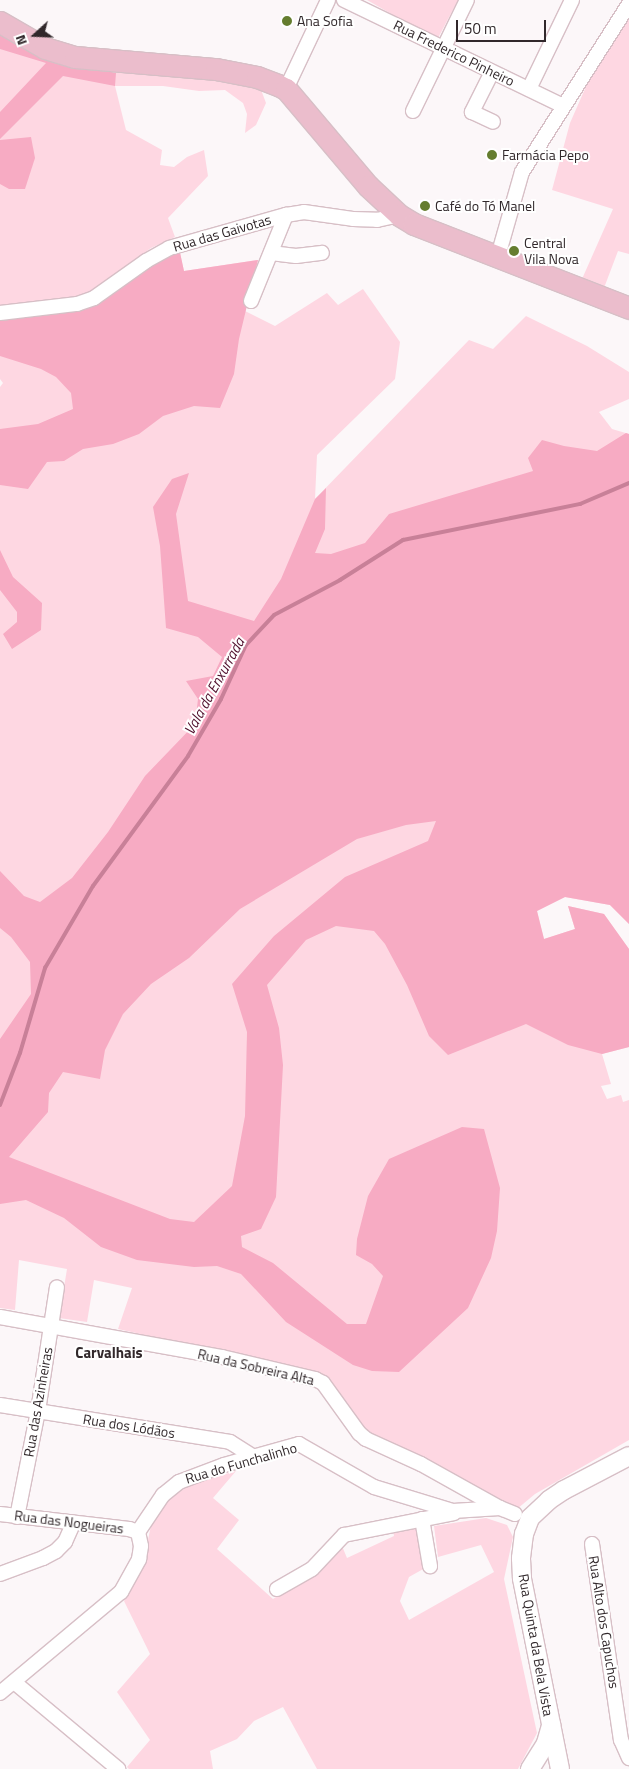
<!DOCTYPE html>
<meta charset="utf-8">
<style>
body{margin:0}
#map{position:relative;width:629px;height:1769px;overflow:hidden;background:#fcf7f9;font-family:"Titillium Web",sans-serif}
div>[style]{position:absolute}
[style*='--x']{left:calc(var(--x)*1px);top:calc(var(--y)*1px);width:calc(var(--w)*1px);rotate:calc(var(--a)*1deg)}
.green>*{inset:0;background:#fed7e2}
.forest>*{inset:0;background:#f7abc3}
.stream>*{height:4px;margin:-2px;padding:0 2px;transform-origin:2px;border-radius:2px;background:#c88098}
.roads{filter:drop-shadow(1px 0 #d7bfc6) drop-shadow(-1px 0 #d7bfc6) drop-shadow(0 1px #d7bfc6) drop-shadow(0 -1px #d7bfc6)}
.minor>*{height:14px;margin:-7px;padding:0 7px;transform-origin:7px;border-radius:7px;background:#fff}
.tertiary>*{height:18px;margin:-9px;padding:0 9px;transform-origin:9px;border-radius:9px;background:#fff}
.primary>*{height:21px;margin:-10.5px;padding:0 10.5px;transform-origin:10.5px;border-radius:10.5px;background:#ebbdcc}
.dots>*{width:14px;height:14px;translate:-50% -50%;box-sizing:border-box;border:2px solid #fff;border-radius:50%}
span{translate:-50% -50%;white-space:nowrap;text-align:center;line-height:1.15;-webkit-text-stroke:4px #fff;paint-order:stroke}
.poi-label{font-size:14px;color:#31282b}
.left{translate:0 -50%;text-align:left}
.street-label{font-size:14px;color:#31282b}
.water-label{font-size:15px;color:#4f0e2b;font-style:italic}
.neighbourhood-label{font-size:15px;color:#31282b;font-weight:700}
.north{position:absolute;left:10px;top:10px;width:50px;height:50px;-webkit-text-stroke:4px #fff;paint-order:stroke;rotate:250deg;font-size:14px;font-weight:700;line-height:20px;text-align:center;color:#31282b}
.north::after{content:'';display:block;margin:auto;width:18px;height:22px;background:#31282b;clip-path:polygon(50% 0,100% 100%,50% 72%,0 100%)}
.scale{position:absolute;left:456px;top:20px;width:90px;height:22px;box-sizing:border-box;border:2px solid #31282b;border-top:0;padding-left:6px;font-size:15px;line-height:18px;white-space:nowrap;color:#31282b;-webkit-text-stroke:4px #fff;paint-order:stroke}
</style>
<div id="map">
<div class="green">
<div style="clip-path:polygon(367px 0,458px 0,437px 40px)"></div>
<div style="clip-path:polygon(624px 0,629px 0,629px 254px,618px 251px,604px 288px,582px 279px,613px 209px,552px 190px,570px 123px)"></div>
<div style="clip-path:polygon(0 28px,69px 62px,116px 73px,205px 73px,260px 87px,266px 103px,256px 125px,245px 133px,247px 114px,243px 103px,225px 90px,199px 91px,163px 86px,115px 86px,126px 130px,162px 150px,160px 165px,174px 167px,187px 157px,204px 150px,208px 176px,168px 218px,175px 237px,151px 248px,83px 297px,0 306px)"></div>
<div style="clip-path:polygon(179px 248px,184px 271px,258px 260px,245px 311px,275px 326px,327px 293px,338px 305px,363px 289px,400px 342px,395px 379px,317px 455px,315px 499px,469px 340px,493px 349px,526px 316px,587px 346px,629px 372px,629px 399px,599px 412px,612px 429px,629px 434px,629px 924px,610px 905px,565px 897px,537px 911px,544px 939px,575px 929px,568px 906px,604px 914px,629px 949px,629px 1047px,602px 1054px,611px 1084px,601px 1086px,607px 1099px,621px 1095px,623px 1102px,629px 1100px,629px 1440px,535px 1494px,517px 1509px,367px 1434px,327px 1379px,304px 1370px,118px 1329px,132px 1288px,94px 1280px,87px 1322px,59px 1318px,67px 1269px,19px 1260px,15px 1310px,0 1308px,0 387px,3px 383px,0 379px,0 316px,60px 312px)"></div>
<div style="clip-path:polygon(236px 1471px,213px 1498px,239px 1520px,217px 1549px,273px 1599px,317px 1571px,342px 1546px,347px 1558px,394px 1536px,393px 1529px,419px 1523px,425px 1568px,409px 1577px,400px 1601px,409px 1620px,494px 1572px,481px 1545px,438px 1557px,434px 1526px,486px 1518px,507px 1525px,513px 1537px,504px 1579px,537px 1733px,518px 1769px,317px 1769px,283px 1707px,254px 1721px,237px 1739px,210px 1751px,213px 1769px,129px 1769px,127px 1767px,150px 1740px,117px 1692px,150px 1654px,124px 1601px,142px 1568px,152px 1521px,167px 1501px,191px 1484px)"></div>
</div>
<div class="forest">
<div style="clip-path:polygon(0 28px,69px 62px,116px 73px,115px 86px,63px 76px,0 139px,0 112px,46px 63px,0 49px)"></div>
<div style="clip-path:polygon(31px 137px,35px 158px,25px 189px,9px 189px,0 184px,0 140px)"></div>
<div style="clip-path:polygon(179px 248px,184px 271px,258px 260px,239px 339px,234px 374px,220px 408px,194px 406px,163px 416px,139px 434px,113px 444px,83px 449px,64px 461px,47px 462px,28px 489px,0 485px,0 429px,38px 424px,73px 409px,71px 393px,56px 377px,41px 369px,0 356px,0 316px,60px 312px,139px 272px)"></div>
<div style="clip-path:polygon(evenodd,626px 433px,629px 434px,629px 924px,610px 905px,565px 897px,537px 911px,544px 939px,575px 929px,568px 906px,604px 914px,629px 949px,629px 1047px,602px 1054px,568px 1045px,526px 1024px,448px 1055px,429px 1036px,407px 985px,385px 944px,374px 931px,336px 926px,306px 940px,267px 985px,279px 1028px,283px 1065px,276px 1197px,261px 1229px,241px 1236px,242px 1247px,273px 1263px,347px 1324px,366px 1324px,383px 1276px,372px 1264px,356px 1255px,357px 1239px,368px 1196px,389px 1159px,462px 1127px,484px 1129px,500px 1188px,497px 1231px,491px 1258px,468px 1308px,399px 1372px,372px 1371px,353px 1365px,286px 1322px,241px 1274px,217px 1266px,194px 1267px,137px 1260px,101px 1247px,64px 1218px,26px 1200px,0 1204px,0 1039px,31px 994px,30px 962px,11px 937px,0 928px,0 871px,24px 896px,40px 902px,72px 878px,108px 832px,145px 776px,195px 724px,198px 699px,186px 681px,213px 676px,222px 657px,198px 637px,166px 628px,160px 546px,153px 507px,172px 479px,189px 473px,176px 514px,188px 601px,254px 621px,281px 579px,315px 499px,326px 488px,325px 529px,315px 553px,331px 554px,365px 543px,389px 514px,533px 471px,528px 458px,542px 440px,564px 446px,597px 451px,626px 433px,436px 821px,428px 841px,345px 877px,274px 936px,232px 984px,247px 1032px,245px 1116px,232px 1186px,194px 1222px,170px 1219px,9px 1157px,48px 1112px,49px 1093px,63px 1072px,100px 1079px,105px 1050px,123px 1014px,151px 984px,189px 958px,240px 909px,357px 839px,406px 825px,436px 821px)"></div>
<div style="clip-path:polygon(0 550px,13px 577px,42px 603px,41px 630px,12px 649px,3px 634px,17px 622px,17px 612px,0 590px)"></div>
</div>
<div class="stream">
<div style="--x:0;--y:1105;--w:56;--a:-69"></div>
<div style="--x:20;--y:1053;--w:89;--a:-73.6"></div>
<div style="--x:45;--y:968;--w:95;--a:-59.7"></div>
<div style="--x:93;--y:886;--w:161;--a:-53.8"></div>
<div style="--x:188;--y:756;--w:66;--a:-59.9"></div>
<div style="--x:221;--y:699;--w:60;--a:-65.2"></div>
<div style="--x:246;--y:645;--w:41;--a:-47"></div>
<div style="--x:274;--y:615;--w:75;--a:-27.9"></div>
<div style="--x:340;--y:580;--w:75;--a:-32.4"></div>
<div style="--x:403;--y:540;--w:181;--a:-11.5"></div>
<div style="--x:580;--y:504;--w:53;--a:-23.2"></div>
</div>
<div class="roads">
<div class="minor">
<div style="--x:344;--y:0;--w:243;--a:25.8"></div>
<div style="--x:492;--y:72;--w:45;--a:116.6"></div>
<div style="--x:472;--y:112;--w:23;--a:25"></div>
<div style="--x:286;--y:89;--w:98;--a:-64.7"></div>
<div style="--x:529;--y:89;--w:99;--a:-64.2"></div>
<div style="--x:413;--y:111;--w:123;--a:-64.1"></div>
<div style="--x:271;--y:253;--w:25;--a:7"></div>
<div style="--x:296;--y:256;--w:26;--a:-7"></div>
<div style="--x:498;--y:256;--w:87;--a:-74.1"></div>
<div style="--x:522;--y:172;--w:199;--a:-57.5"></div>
<div style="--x:251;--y:301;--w:93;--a:-67.9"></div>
<div style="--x:0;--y:313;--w:78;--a:-6.7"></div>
<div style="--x:77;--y:304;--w:18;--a:-19"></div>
<div style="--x:94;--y:298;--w:64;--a:-35.4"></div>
<div style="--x:146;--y:261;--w:26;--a:-29"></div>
<div style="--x:169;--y:248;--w:122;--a:-15.8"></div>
<div style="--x:286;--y:215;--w:18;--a:-9"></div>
<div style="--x:304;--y:212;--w:49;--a:8.1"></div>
<div style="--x:353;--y:219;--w:24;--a:2"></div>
<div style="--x:377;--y:220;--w:23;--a:-13"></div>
<div style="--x:0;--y:1317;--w:226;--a:10.2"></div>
<div style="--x:222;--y:1357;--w:96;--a:13.3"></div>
<div style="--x:315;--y:1379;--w:9;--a:27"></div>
<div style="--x:323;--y:1383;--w:62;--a:54.2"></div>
<div style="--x:359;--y:1433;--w:9;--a:41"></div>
<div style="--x:366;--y:1439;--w:60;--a:24.4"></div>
<div style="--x:421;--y:1464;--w:90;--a:29.1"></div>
<div style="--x:0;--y:1405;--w:233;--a:9.1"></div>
<div style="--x:230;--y:1442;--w:28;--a:32"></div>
<div style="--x:0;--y:1514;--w:130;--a:6.6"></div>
<div style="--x:129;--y:1529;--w:9;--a:18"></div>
<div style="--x:17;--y:1517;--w:108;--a:-78.8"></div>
<div style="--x:38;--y:1411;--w:125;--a:-81.3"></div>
<div style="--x:422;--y:1519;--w:48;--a:80.3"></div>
<div style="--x:138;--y:1532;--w:45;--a:-56"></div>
<div style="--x:163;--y:1495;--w:21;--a:-39"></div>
<div style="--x:179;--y:1482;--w:48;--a:-20.7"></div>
<div style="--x:224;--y:1465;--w:78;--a:-15.6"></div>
<div style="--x:299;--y:1444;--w:86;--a:29.8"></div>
<div style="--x:374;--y:1487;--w:83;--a:16.9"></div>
<div style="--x:453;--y:1511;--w:47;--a:-3.7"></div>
<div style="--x:500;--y:1508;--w:16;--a:22"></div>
<div style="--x:592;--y:1544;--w:198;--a:81.6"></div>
<div style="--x:621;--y:1740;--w:20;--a:66"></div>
<div style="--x:0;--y:1574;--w:46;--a:-20.4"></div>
<div style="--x:43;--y:1558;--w:15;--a:-28"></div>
<div style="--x:56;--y:1551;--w:13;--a:-45"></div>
<div style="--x:65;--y:1542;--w:20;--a:-66"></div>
<div style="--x:277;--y:1589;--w:40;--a:-29.7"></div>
<div style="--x:312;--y:1569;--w:47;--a:-46.7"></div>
<div style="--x:344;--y:1535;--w:112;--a:-11.3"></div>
<div style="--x:14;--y:1682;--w:136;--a:39.9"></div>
<div style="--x:0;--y:1693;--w:158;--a:-39.9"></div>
<div style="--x:121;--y:1592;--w:38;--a:-61"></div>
<div style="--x:139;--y:1559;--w:13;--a:-81"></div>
<div style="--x:141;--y:1546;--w:14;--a:-102"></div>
</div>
<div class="tertiary">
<div style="--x:530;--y:1769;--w:31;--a:-58"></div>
<div style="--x:546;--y:1743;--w:19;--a:-74"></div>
<div style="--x:560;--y:1769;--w:195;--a:-101.3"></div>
<div style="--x:522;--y:1578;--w:20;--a:-93"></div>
<div style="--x:521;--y:1558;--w:24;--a:-83"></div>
<div style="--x:524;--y:1534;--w:17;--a:-69"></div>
<div style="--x:530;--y:1518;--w:26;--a:-43"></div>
<div style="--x:549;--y:1500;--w:18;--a:-34"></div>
<div style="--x:564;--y:1490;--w:73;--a:-27.6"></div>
</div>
<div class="primary">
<div style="--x:0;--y:22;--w:52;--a:30"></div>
<div style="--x:45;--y:48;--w:31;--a:17"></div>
<div style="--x:75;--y:57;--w:142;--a:4.9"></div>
<div style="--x:216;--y:69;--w:42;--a:11"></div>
<div style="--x:257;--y:77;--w:22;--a:21"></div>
<div style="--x:278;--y:85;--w:9;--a:27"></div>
<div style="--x:286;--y:89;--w:127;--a:49.8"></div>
<div style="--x:368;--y:186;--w:42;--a:43.1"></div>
<div style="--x:399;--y:215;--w:17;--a:31"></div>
<div style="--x:414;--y:224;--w:231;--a:21.3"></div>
</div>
</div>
<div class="dots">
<div style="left:287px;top:21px;background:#657d2f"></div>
<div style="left:492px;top:155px;background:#657d2f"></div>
<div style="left:425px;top:206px;background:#657d2f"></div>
<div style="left:514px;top:251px;background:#657d2f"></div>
</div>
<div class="poi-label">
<span class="left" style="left:297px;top:21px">Ana Sofia</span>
<span class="left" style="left:502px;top:155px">Farmácia Pepo</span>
<span class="left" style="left:435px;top:206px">Café do Tó Manel</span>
<span class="left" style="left:524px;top:251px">Central<br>Vila Nova</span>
</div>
<div class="street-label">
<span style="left:454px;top:53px;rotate:26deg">Rua Frederico Pinheiro</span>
<span style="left:222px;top:233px;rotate:-16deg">Rua das Gaivotas</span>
<span style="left:256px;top:1367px;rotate:13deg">Rua da Sobreira Alta</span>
<span style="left:38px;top:1402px;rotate:-80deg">Rua das Azinheiras</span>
<span style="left:129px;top:1426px;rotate:9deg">Rua dos Lódãos</span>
<span style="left:241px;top:1463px;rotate:-16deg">Rua do Funchalinho</span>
<span style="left:69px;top:1522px;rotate:7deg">Rua das Nogueiras</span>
<span style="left:604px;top:1622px;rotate:81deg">Rua Alto dos Capuchos</span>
<span style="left:536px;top:1645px;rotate:80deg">Rua Quinta da Bela Vista</span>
</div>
<div class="water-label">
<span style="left:214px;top:686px;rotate:-61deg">Vala da Enxurrada</span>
</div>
<div class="neighbourhood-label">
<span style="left:109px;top:1353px">Carvalhais</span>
</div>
<div class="north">N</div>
<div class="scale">50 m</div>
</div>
